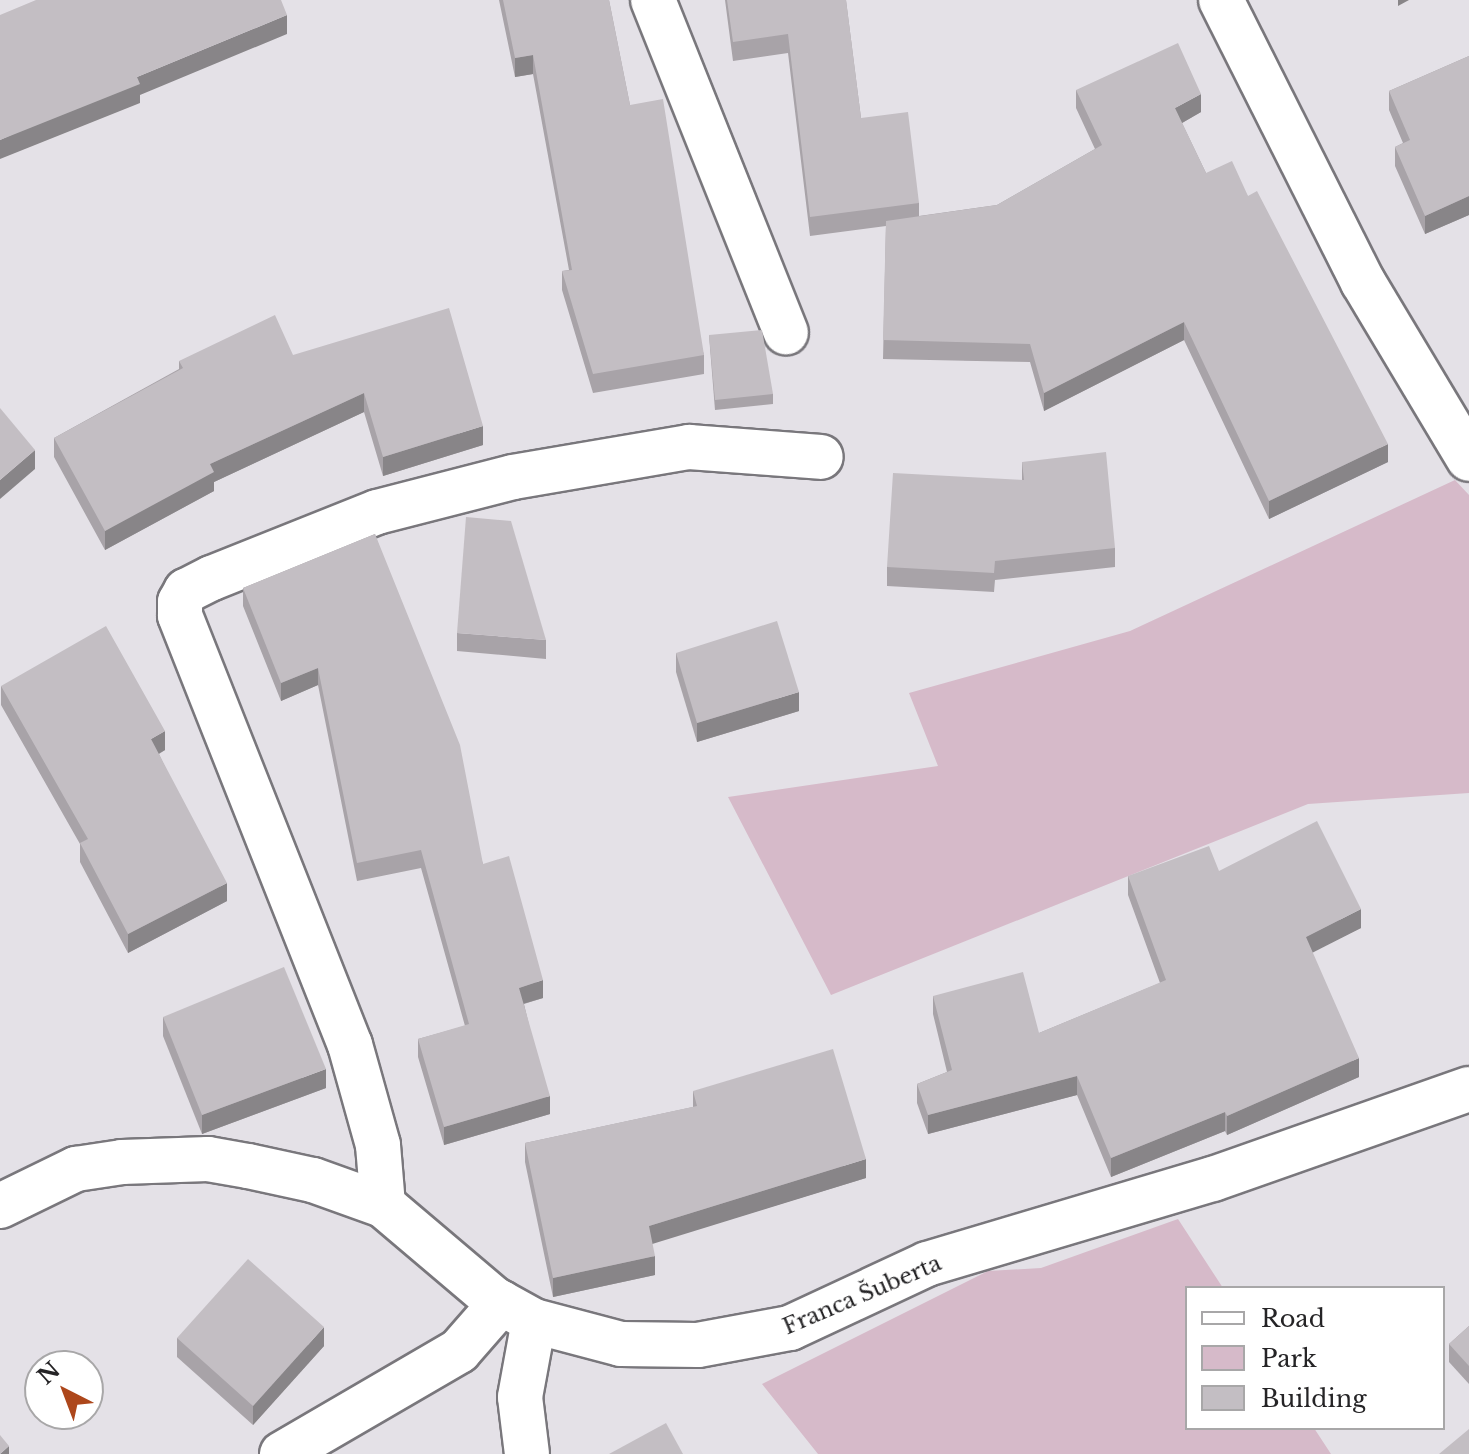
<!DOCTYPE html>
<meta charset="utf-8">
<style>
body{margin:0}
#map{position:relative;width:1469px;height:1454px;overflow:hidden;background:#e4e1e7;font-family:"Libre Baskerville",serif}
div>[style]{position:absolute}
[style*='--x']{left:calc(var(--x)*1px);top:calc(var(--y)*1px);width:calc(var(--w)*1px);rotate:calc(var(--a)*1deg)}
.green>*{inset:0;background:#d6bac9}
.roads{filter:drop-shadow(2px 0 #79777c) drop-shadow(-2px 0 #79777c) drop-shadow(0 2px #79777c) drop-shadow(0 -2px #79777c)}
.minor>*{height:44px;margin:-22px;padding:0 22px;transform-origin:22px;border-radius:22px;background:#fff}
.wall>*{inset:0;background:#a8a3a8}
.shaded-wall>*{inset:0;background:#888588}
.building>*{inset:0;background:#c3bec3}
span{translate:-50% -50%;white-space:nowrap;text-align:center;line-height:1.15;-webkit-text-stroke:6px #fff;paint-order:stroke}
.street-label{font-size:22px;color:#252426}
.legend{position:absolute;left:1185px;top:1286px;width:260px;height:144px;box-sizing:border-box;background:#fff;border:2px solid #a8a7a8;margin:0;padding:10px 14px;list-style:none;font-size:24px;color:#252426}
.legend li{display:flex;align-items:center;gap:16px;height:40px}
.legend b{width:40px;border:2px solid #a8a7a8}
.north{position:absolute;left:24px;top:1350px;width:80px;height:80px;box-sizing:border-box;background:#fff;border:2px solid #a8a7a8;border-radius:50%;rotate:318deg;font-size:22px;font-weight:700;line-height:32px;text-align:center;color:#252426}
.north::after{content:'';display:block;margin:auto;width:28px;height:36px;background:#ad471b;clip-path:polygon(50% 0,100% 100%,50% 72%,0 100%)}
</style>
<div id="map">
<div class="green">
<div style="clip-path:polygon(1455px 480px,1469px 495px,1469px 793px,1308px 804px,831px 995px,728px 797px,938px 766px,909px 693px,1130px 631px)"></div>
<div style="clip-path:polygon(1178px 1219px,1223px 1288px,1187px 1288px,1187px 1428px,1314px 1428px,1331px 1454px,818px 1454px,762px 1384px,988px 1271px,1041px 1268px)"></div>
</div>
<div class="roads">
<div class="minor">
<div style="--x:653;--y:0;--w:358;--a:68.2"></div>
<div style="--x:1221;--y:0;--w:316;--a:63.3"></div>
<div style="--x:1363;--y:282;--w:206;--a:59.1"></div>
<div style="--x:383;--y:1205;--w:60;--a:-94.8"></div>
<div style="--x:378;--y:1145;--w:104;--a:-105.6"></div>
<div style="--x:350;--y:1045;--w:462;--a:-111.6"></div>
<div style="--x:180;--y:615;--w:13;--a:-90"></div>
<div style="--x:180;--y:602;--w:13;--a:-61"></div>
<div style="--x:186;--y:591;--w:29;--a:-27"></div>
<div style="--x:212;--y:578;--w:178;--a:-21.8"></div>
<div style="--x:377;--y:512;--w:140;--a:-14.4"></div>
<div style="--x:513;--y:477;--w:179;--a:-9.7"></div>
<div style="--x:689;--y:447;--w:132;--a:4.3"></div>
<div style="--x:0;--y:1206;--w:85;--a:-26"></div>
<div style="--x:76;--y:1169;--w:47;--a:-8.7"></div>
<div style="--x:122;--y:1162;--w:86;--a:-2"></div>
<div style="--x:208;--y:1159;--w:41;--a:9.9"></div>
<div style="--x:248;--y:1166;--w:66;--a:12.2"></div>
<div style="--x:313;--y:1180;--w:74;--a:19.7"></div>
<div style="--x:383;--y:1205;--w:145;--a:40.3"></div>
<div style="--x:494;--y:1299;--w:46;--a:28.8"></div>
<div style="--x:534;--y:1321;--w:90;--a:14.8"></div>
<div style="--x:621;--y:1344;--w:77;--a:0.7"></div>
<div style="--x:698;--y:1345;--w:94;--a:-10.5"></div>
<div style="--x:790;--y:1328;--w:151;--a:-25"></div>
<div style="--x:927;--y:1264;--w:298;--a:-16.6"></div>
<div style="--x:1213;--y:1179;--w:271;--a:-19.4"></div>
<div style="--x:282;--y:1454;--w:205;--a:-30.2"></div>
<div style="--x:459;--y:1351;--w:64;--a:-48.8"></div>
<div style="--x:527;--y:1454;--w:57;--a:-97"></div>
<div style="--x:520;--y:1397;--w:77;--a:-79.6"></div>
</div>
</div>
<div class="wall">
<div style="clip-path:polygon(499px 0,609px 0,630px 105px,704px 355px,704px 374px,593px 393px,562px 290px,562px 271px,569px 270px,533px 74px,515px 77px)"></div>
<div style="clip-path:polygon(725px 0,846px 0,861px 118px,919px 203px,919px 216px,997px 205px,1095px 149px,1076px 108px,1076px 90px,1201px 112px,1182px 123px,1206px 173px,1248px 196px,1388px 462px,1269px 519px,1184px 340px,1044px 411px,1030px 362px,883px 359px,886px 226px,810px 236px,788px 53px,733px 61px)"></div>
<div style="clip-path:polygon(1469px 56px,1469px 215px,1425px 234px,1395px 166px,1395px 147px,1403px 143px,1389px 110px,1389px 91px)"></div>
<div style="clip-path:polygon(709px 335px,773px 394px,773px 404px,715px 410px)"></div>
<div style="clip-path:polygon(293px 355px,483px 445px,383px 476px,364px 412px,214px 482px,214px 491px,105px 550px,54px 457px,54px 438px,179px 369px,179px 361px)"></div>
<div style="clip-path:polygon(1022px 462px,1115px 548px,1115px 567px,995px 580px,994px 592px,887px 586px,887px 567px,1022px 480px)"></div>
<div style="clip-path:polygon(375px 534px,483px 864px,543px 998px,524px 1004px,550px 1114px,444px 1145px,418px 1057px,418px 1039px,465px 1026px,421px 868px,357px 881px,318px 685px,281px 701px,243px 606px,243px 588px)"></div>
<div style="clip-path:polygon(457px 633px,546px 640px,546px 659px,457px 651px)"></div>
<div style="clip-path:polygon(676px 653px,799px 711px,697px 742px,676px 672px)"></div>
<div style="clip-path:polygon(1px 686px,165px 750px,159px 754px,227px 901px,128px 953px,80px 862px,80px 844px,1px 705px)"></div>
<div style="clip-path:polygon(1219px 871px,1361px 928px,1312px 952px,1359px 1077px,1227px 1135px,1225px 1131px,1111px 1177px,1077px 1095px,928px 1134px,917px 1103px,917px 1084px,947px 1072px,933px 1014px,933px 996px,1039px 1033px,1160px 983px,1128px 895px,1128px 876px)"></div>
<div style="clip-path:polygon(163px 1017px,326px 1088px,202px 1134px,163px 1036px)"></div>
<div style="clip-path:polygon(693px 1091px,866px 1178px,652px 1243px,655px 1275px,553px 1297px,525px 1162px,525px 1143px,693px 1107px)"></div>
<div style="clip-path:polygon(1469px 1326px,1469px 1384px,1449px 1362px,1449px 1344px)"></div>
<div style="clip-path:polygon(177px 1338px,324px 1346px,253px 1425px,177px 1357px)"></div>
</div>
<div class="shaded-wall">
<div style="clip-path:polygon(1398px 0,1409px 0,1398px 6px)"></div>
<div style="clip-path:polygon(287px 15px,287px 34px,140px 95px,140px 103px,0 159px,0 140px,137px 77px)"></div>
<div style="clip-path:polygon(533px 55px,533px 74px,515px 77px,515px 58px)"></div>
<div style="clip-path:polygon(1201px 94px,1201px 112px,1175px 127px,1175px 108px)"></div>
<div style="clip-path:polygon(1469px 196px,1469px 215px,1425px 234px,1425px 216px)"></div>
<div style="clip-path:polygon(1184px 322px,1184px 340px,1044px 411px,1044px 393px)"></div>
<div style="clip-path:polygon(364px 393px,364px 412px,214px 482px,214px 491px,105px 550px,105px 531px,210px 464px)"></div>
<div style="clip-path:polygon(483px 426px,483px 445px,383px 476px,383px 457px)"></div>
<div style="clip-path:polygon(1388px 444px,1388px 462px,1269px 519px,1269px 501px)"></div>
<div style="clip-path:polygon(35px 450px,35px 469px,0 499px,0 480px)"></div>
<div style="clip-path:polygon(318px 668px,318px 685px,281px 701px,281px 683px)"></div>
<div style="clip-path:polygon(799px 692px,799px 711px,697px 742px,697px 723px)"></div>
<div style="clip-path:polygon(165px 731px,165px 750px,151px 758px,151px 739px)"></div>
<div style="clip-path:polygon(227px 883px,227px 901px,128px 953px,128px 934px)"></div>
<div style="clip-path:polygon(1361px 909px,1361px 928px,1306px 956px,1306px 937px)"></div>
<div style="clip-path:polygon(543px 980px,543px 998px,519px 1005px,519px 988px)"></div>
<div style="clip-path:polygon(1359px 1058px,1359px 1077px,1227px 1135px,1227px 1116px)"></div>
<div style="clip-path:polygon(326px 1069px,326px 1088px,202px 1134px,202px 1115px)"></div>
<div style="clip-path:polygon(1077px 1076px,1077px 1095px,928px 1134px,928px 1115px)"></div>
<div style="clip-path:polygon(550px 1096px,550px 1114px,444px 1145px,444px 1127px)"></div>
<div style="clip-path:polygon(1225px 1112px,1225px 1131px,1111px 1177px,1111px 1158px)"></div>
<div style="clip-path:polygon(866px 1159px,866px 1178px,649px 1245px,649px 1226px)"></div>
<div style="clip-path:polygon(655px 1256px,655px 1275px,553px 1297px,553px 1278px)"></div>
<div style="clip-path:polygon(324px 1327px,324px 1346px,253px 1425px,253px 1406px)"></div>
<div style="clip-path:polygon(9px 1446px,9px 1454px,0 1454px)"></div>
</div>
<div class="building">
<div style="clip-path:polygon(36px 0,281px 0,287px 15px,137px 77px,140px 84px,0 140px,0 15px)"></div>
<div style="clip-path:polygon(503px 0,609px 0,630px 105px,663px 99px,704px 355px,593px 374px,562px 271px,572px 270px,533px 55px,515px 58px)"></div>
<div style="clip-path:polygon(727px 0,846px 0,861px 118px,908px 112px,919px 203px,810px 217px,788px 34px,733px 42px)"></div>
<div style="clip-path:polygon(1178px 43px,1201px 94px,1175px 108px,1206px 173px,1232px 161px,1248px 196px,1257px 191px,1388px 444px,1269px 501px,1184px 322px,1044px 393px,1030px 344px,883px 340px,886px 221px,997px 205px,1102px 145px,1076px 90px)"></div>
<div style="clip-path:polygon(1469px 56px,1469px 196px,1425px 216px,1395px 147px,1410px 140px,1389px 91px)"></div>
<div style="clip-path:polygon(449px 308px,483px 426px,383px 457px,364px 393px,210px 464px,214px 472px,105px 531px,54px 438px,183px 368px,179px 361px,275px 315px,293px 355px)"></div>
<div style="clip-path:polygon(762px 330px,773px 394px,715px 400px,709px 335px)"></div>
<div style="clip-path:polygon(0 408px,35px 450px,0 480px)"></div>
<div style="clip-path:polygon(1106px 452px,1115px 548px,995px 561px,994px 573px,887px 567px,893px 473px,1024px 480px,1022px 462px)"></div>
<div style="clip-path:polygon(466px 517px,511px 521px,546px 640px,457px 633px)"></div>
<div style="clip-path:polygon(375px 534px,460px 745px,483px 864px,509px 856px,543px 980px,519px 988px,550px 1096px,444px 1127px,418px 1039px,469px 1024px,421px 850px,357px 863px,318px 668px,281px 683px,243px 588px)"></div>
<div style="clip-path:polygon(777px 621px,799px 692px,697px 723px,676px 653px)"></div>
<div style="clip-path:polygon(106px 626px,165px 731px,151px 739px,227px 883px,128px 934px,80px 843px,88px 839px,1px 686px)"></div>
<div style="clip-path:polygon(1317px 821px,1361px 909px,1306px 937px,1359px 1058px,1227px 1116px,1225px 1112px,1111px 1158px,1077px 1076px,928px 1115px,917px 1084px,952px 1070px,933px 996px,1023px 972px,1039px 1033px,1166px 980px,1128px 876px,1209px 846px,1219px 871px)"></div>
<div style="clip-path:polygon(284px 967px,326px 1069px,202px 1115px,163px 1017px)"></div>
<div style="clip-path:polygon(833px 1049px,866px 1159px,649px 1226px,655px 1256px,553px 1278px,525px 1143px,697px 1106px,693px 1091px)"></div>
<div style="clip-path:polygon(248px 1259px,324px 1327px,253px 1406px,177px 1338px)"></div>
<div style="clip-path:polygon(1469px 1326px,1469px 1366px,1449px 1344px)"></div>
<div style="clip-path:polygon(666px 1423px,683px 1454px,609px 1454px)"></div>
<div style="clip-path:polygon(1469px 1429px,1469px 1454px,1439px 1454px)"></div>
<div style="clip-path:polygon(0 1435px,9px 1446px,0 1454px)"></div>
</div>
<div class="street-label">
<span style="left:862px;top:1295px;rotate:-23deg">Franca Šuberta</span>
</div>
<ul class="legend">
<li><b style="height:10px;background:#fff"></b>Road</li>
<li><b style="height:22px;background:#d6bac9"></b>Park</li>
<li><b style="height:22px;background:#c3bec3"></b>Building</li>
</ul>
<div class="north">N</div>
</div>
